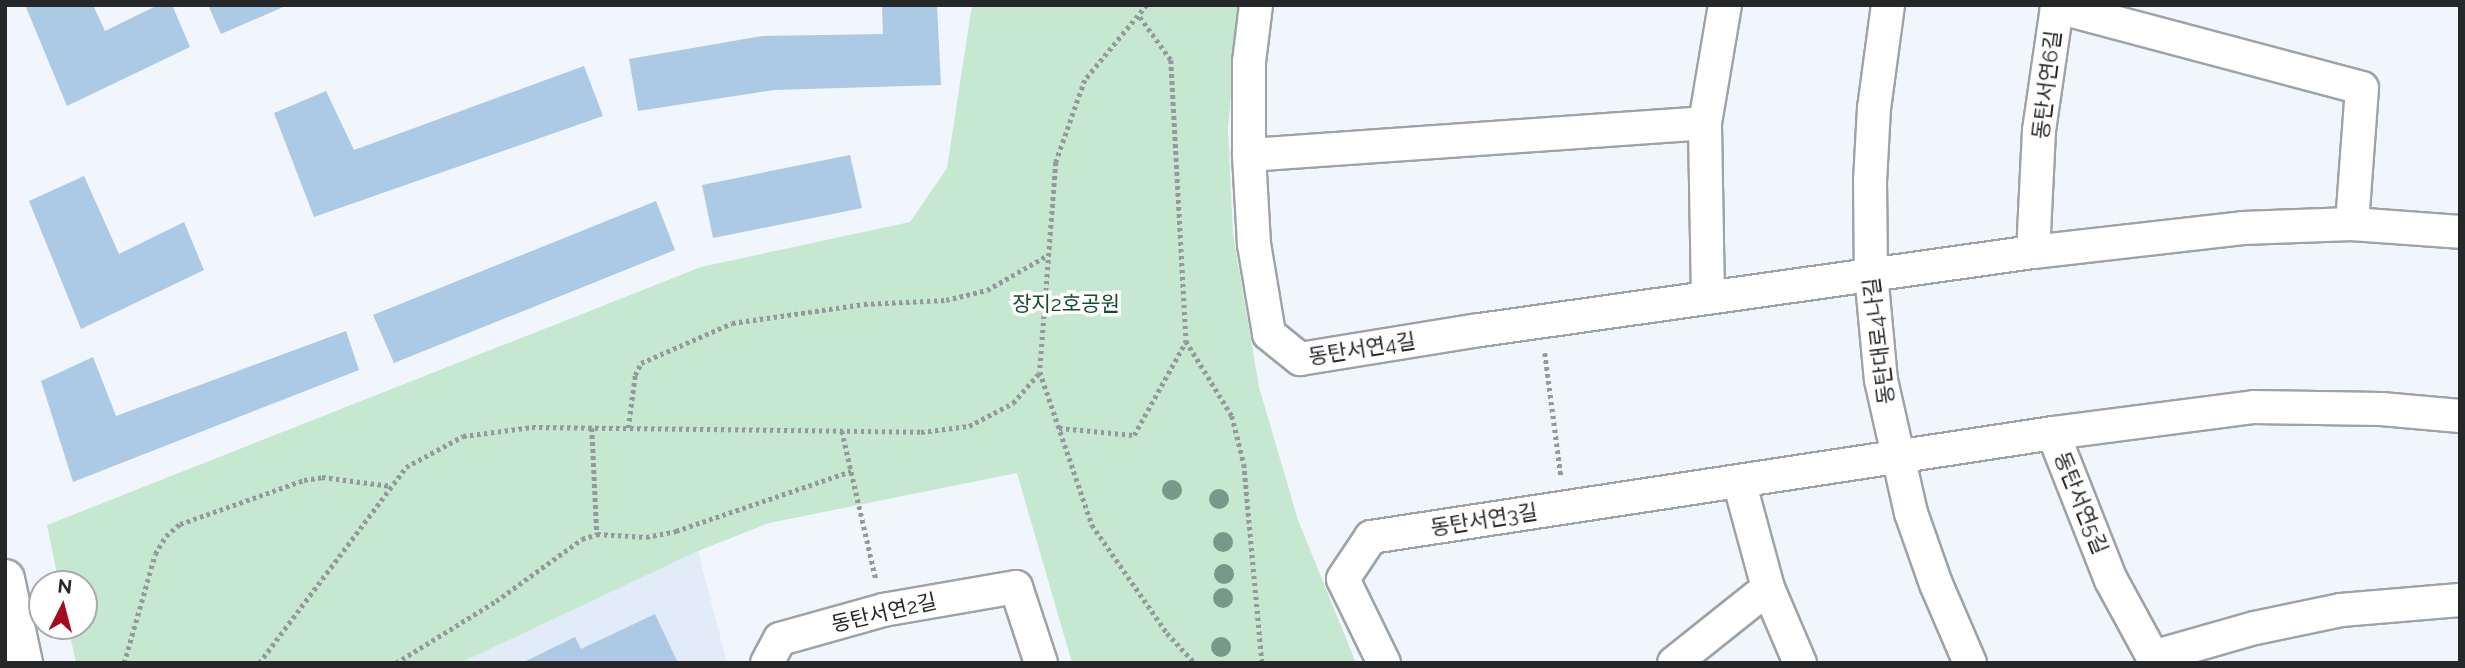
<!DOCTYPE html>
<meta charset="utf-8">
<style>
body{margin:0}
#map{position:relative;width:2465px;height:668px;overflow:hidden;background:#f1f6fc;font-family:Raleway,"Noto Sans KR",sans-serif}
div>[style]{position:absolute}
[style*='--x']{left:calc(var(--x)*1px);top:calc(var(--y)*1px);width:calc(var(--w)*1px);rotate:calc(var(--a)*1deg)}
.built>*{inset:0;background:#e1ecf8}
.green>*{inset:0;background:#c6e8d0}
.building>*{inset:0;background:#acc9e6}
.path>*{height:4.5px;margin-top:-2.25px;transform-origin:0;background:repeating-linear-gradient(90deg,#95999d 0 3.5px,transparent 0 7px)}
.roads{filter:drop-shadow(2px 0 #9ea3a8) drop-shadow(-2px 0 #9ea3a8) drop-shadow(0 2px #9ea3a8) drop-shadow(0 -2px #9ea3a8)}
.street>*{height:32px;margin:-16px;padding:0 16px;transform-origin:16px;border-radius:16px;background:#fff}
.secondary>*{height:38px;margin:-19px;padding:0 19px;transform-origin:19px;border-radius:19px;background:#fff}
.trees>*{width:20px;height:20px;margin:-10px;border-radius:50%;background:#76998a}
span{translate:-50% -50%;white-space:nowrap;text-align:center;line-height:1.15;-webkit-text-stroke:7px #fff;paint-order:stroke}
.street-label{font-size:21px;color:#252729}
.park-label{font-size:21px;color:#124d2d}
.frame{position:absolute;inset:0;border:7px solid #252729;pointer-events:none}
.north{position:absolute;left:28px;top:570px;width:70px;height:70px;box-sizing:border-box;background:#fff;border:2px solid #a8a9a9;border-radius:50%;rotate:6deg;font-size:19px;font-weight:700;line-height:28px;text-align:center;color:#252729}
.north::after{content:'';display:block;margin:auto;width:24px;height:32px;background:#a50b1e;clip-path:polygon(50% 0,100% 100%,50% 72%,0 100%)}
</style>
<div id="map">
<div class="built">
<div style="clip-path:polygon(698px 551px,727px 663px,460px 663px)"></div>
</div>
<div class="green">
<div style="clip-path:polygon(972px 5px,1239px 5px,1228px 128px,1233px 234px,1259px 387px,1298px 520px,1356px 663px,1072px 663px,1017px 473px,769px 523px,698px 551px,460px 663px,76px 663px,68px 626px,84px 626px,84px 584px,59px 584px,47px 525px,701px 267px,910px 222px,947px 168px)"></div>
</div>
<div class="building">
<div style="clip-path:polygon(25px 5px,93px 5px,105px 31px,158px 5px,172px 5px,190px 47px,67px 106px)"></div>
<div style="clip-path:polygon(208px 5px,288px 5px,221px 34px)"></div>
<div style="clip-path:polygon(882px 5px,937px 5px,941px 85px,774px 90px,638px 111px,629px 59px,762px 36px,883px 34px)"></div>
<div style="clip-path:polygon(584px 66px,603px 116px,314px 217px,274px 113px,326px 91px,354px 150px)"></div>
<div style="clip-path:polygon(850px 155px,862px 208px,713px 238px,702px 185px)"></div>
<div style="clip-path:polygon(84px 176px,119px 254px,184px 222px,204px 270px,81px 329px,29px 201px)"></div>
<div style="clip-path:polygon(656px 201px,675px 250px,394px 363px,373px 315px)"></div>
<div style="clip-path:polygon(346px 331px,359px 370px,73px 482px,41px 381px,93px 357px,116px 416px)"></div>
<div style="clip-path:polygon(655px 614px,678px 663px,522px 663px,575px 637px,581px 649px)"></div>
</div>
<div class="path">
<div style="--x:1147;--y:5;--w:97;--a:129.6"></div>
<div style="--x:1085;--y:80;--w:87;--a:109.5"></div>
<div style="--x:1056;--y:162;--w:211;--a:94.4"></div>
<div style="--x:1040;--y:372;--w:162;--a:71.2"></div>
<div style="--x:1092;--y:525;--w:131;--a:55.2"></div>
<div style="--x:1167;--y:633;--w:41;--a:47"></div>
<div style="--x:1140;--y:17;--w:53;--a:54.2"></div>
<div style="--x:1171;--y:60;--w:281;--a:86.9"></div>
<div style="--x:1186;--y:341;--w:88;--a:58.5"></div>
<div style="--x:1232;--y:416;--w:49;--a:76"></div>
<div style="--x:1244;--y:464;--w:200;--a:84.8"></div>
<div style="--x:1545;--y:353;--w:125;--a:82.6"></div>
<div style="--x:592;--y:428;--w:106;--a:87.3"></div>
<div style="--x:628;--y:428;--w:53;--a:-82.5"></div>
<div style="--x:635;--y:375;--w:13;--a:-63"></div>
<div style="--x:641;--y:363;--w:99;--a:-23.7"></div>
<div style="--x:732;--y:323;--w:133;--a:-8.2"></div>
<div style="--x:864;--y:304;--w:82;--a:-2.8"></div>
<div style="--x:946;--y:300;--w:42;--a:-13.7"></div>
<div style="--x:987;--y:290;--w:70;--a:-29.8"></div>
<div style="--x:1059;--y:428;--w:75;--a:5.3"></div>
<div style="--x:1134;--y:435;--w:107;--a:-61"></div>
<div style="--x:842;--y:431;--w:152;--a:77.1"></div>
<div style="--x:124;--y:663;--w:113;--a:-74.1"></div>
<div style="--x:155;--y:554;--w:21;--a:-59"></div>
<div style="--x:166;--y:536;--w:18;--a:-41"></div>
<div style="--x:180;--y:524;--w:132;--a:-19.5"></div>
<div style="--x:304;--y:480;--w:18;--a:-9"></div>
<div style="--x:322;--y:477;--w:70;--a:7.4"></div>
<div style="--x:259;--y:663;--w:245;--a:-53.1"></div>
<div style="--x:406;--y:467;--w:65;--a:-28.5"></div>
<div style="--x:463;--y:436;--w:70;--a:-7.4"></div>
<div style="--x:532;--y:427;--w:389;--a:0.7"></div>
<div style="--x:921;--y:432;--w:48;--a:-7.1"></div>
<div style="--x:969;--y:426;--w:50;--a:-27.6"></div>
<div style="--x:1013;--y:403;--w:41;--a:-48.9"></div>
<div style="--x:396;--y:663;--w:118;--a:-31.8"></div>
<div style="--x:496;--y:601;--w:106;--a:-35.8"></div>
<div style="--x:582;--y:539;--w:16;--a:-18"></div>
<div style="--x:597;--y:534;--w:49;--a:3.5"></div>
<div style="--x:646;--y:537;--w:31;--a:-11"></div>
<div style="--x:676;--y:531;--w:185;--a:-18.9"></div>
</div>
<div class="roads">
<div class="street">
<div style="--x:1256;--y:5;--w:57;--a:97"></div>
<div style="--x:1249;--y:62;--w:93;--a:90"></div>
<div style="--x:1249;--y:155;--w:89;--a:86.8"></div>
<div style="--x:1254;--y:244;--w:91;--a:80.5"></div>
<div style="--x:1269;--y:334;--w:40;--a:39"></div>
<div style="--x:1300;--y:359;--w:182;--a:-9.2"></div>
<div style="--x:1480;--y:330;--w:558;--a:-8.03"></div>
<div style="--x:1888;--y:5;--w:104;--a:97.7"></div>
<div style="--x:1874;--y:108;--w:73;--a:93.1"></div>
<div style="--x:1870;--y:181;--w:92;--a:89.4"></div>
<div style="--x:1871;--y:273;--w:107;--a:84.7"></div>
<div style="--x:1881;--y:380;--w:136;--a:77.3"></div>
<div style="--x:1911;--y:513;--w:75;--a:70.6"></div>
<div style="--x:1936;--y:584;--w:86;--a:66.7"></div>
<div style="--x:1249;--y:155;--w:457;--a:-4"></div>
<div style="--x:2352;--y:224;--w:136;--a:-85.8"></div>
<div style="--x:2362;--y:88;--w:316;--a:-165.1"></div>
<div style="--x:2057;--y:7;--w:125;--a:98.3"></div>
<div style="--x:2039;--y:131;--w:121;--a:92.8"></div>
<div style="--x:2033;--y:252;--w:211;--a:-6.5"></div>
<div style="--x:2243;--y:228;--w:109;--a:-2.1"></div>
<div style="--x:2352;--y:224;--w:108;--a:4.2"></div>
<div style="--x:1708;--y:298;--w:175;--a:-91"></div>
<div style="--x:1705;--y:123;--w:120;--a:-80.4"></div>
<div style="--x:2460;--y:416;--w:79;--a:-174.9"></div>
<div style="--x:2381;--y:409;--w:127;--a:-179.1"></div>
<div style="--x:2254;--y:407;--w:203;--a:172.6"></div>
<div style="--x:2053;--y:433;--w:158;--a:68.5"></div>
<div style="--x:2111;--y:580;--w:88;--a:61.4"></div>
<div style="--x:2153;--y:657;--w:106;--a:-15.9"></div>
<div style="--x:2255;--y:628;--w:88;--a:-11.8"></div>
<div style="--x:2341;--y:610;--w:119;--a:-4.8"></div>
<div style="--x:1739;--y:481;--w:111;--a:74.8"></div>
<div style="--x:1768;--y:588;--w:82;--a:66.9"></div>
<div style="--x:767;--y:663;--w:27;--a:-62"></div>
<div style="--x:780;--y:639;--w:107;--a:-15.7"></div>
<div style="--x:883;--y:610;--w:135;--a:-9.8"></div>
<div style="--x:1016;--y:587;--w:80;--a:71.8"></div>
<div style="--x:1384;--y:663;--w:93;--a:-116"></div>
<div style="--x:1343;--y:579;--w:50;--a:-56.3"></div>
<div style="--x:1371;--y:537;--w:690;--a:-8.67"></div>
<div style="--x:1674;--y:663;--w:120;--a:-38.6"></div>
</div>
<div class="secondary">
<div style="--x:5;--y:579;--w:86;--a:77.9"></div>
</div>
</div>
<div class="trees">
<div style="left:1172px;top:490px"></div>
<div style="left:1219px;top:499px"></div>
<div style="left:1223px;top:542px"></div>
<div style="left:1224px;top:574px"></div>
<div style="left:1223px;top:598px"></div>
<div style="left:1221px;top:647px"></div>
</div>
<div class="street-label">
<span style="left:2047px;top:85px;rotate:-83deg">동탄서연6길</span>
<span style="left:1879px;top:341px;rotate:-97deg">동탄대로4나길</span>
<span style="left:1362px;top:349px;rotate:-9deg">동탄서연4길</span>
<span style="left:2081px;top:503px;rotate:68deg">동탄서연5길</span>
<span style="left:1484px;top:520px;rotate:-9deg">동탄서연3길</span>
<span style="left:884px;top:613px;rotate:-13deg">동탄서연2길</span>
</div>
<div class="park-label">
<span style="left:1066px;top:304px">장지2호공원</span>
</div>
<div class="frame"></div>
<div class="north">N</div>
</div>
